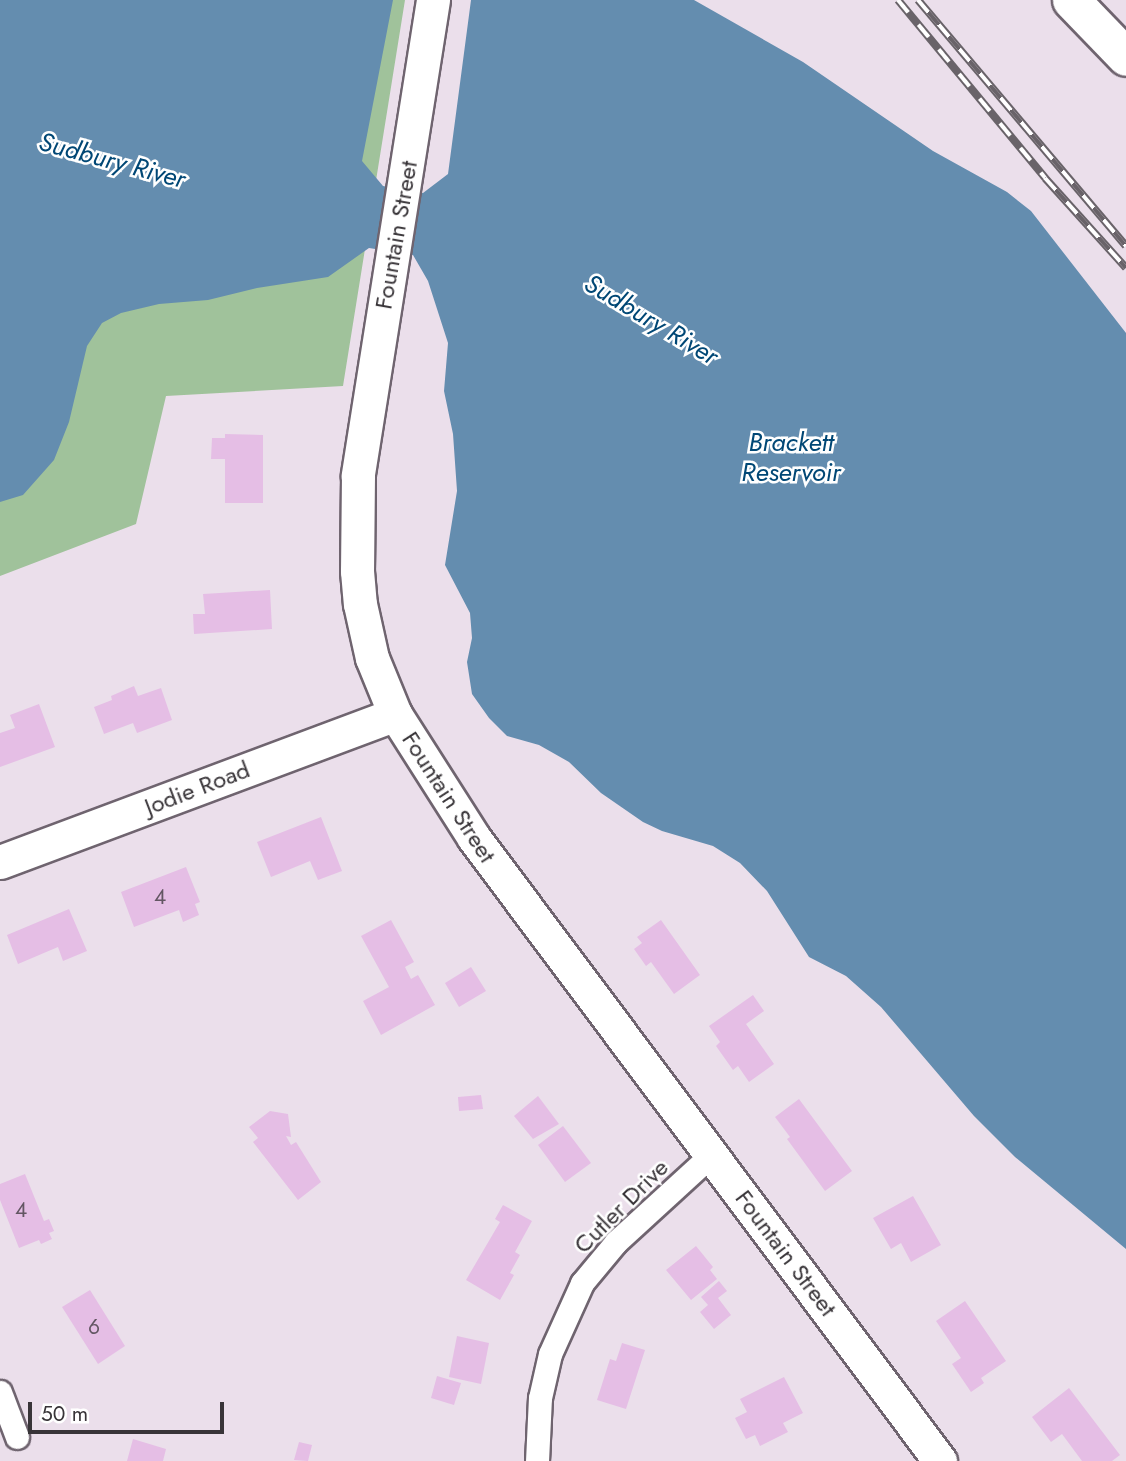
<!DOCTYPE html>
<style>
body{margin:0}
#map{position:relative;width:1126px;height:1461px;overflow:hidden;background:#ebdfeb;font-family:Jost,sans-serif}
div>[style]{position:absolute}
[style*='--x']{left:calc(var(--x)*1px);top:calc(var(--y)*1px);width:calc(var(--w)*1px);rotate:calc(var(--a)*1deg)}
.green>*{inset:0;background:#a0c29b}
.water>*{inset:0;background:#648daf}
.building>*{inset:0;background:#e5bee5}
.roads{filter:drop-shadow(2px 0 #6f646f) drop-shadow(-2px 0 #6f646f) drop-shadow(0 2px #6f646f) drop-shadow(0 -2px #6f646f)}
.street>*{height:23px;margin:-11.5px;padding:0 11.5px;transform-origin:11.5px;border-radius:11.5px;background:#fff}
.secondary>*{height:33px;margin:-16.5px;padding:0 16.5px;transform-origin:16.5px;border-radius:16.5px;background:#fff}
.primary>*{height:37px;margin:-18.5px;padding:0 18.5px;transform-origin:18.5px;border-radius:18.5px;background:#fff}
.rail>*{height:8px;margin-top:-4px;transform-origin:0;background:repeating-linear-gradient(90deg,#fff 0 16px,#696369 0 32px);box-sizing:border-box;border-block:2px solid #696369}
span{translate:-50% -50%;white-space:nowrap;text-align:center;line-height:1.15;-webkit-text-stroke:5px #fff;paint-order:stroke}
.number-label{font-size:21px;color:#635663}
.number-label span{-webkit-text-stroke-width:0}
.street-label{font-size:24px;color:#383438}
.water-label{font-size:26px;color:#004775;font-style:italic}
.scale{position:absolute;left:28px;top:1402px;width:196px;height:32px;box-sizing:border-box;border:4px solid #383438;border-top:0;padding-left:9px;font-size:21px;line-height:24px;white-space:nowrap;color:#383438;-webkit-text-stroke:5px #fff;paint-order:stroke}
</style>
<div id="map">
<div class="green">
<div style="clip-path:polygon(0 0,405px 0,343px 386px,166px 396px,136px 524px,0 576px)"></div>
</div>
<div class="water">
<div style="clip-path:polygon(0 0,393px 0,362px 161px,383px 186px,423px 193px,448px 174px,471px 0,694px 0,803px 62px,933px 151px,1007px 192px,1031px 211px,1126px 333px,1126px 1249px,1015px 1157px,974px 1116px,881px 1007px,846px 976px,809px 957px,767px 891px,740px 863px,713px 846px,662px 831px,643px 822px,601px 793px,569px 762px,539px 745px,507px 736px,489px 718px,472px 694px,467px 662px,472px 638px,470px 613px,445px 565px,457px 491px,453px 434px,444px 391px,448px 343px,428px 281px,413px 255px,369px 248px,328px 277px,257px 288px,208px 300px,159px 304px,121px 313px,102px 323px,87px 346px,69px 422px,54px 460px,23px 495px,0 502px)"></div>
</div>
<div class="building">
<div style="clip-path:polygon(225px 434px,263px 435px,263px 503px,225px 503px,225px 459px,211px 459px,212px 438px,225px 438px)"></div>
<div style="clip-path:polygon(270px 590px,272px 629px,194px 634px,193px 614px,205px 614px,203px 594px)"></div>
<div style="clip-path:polygon(134px 686px,138px 696px,161px 688px,172px 720px,137px 733px,133px 723px,104px 734px,94px 707px,112px 700px,111px 696px)"></div>
<div style="clip-path:polygon(39px 704px,55px 747px,0 767px,0 733px,15px 728px,10px 715px)"></div>
<div style="clip-path:polygon(321px 817px,342px 871px,318px 880px,310px 861px,271px 877px,257px 842px)"></div>
<div style="clip-path:polygon(186px 867px,200px 902px,195px 904px,199px 915px,183px 922px,179px 910px,134px 927px,121px 892px)"></div>
<div style="clip-path:polygon(69px 909px,87px 951px,63px 961px,58px 947px,18px 964px,7px 935px)"></div>
<div style="clip-path:polygon(391px 920px,414px 962px,405px 967px,411px 979px,418px 975px,435px 1005px,381px 1035px,363px 1001px,389px 987px,361px 936px)"></div>
<div style="clip-path:polygon(661px 920px,700px 975px,674px 994px,651px 962px,646px 966px,634px 949px,642px 943px,637px 937px)"></div>
<div style="clip-path:polygon(471px 967px,486px 991px,459px 1007px,445px 983px)"></div>
<div style="clip-path:polygon(753px 995px,764px 1011px,746px 1024px,774px 1064px,749px 1082px,738px 1066px,733px 1070px,716px 1046px,720px 1042px,709px 1026px)"></div>
<div style="clip-path:polygon(481px 1095px,483px 1109px,459px 1111px,458px 1097px)"></div>
<div style="clip-path:polygon(538px 1096px,559px 1124px,533px 1139px,514px 1116px)"></div>
<div style="clip-path:polygon(799px 1099px,852px 1171px,825px 1191px,787px 1139px,790px 1137px,775px 1117px)"></div>
<div style="clip-path:polygon(270px 1111px,288px 1114px,291px 1137px,286px 1136px,291px 1145px,296px 1142px,321px 1182px,298px 1200px,253px 1142px,258px 1138px,249px 1127px)"></div>
<div style="clip-path:polygon(563px 1126px,591px 1163px,565px 1182px,538px 1145px)"></div>
<div style="clip-path:polygon(25px 1174px,44px 1221px,49px 1219px,54px 1231px,49px 1233px,52px 1239px,41px 1244px,39px 1240px,19px 1248px,0 1200px,0 1184px)"></div>
<div style="clip-path:polygon(913px 1196px,941px 1245px,911px 1262px,901px 1243px,891px 1249px,873px 1218px)"></div>
<div style="clip-path:polygon(503px 1205px,532px 1221px,515px 1252px,520px 1255px,510px 1273px,514px 1275px,500px 1300px,466px 1280px,500px 1222px,495px 1219px)"></div>
<div style="clip-path:polygon(696px 1246px,713px 1267px,710px 1270px,717px 1279px,691px 1300px,666px 1270px)"></div>
<div style="clip-path:polygon(719px 1281px,727px 1291px,718px 1298px,731px 1315px,714px 1329px,700px 1312px,708px 1305px,701px 1297px)"></div>
<div style="clip-path:polygon(90px 1290px,125px 1346px,98px 1364px,62px 1307px)"></div>
<div style="clip-path:polygon(965px 1301px,1006px 1361px,981px 1378px,984px 1383px,971px 1392px,952px 1364px,961px 1358px,936px 1321px)"></div>
<div style="clip-path:polygon(457px 1336px,489px 1343px,481px 1384px,449px 1377px)"></div>
<div style="clip-path:polygon(622px 1343px,645px 1350px,626px 1409px,597px 1400px,610px 1359px,616px 1361px)"></div>
<div style="clip-path:polygon(437px 1376px,461px 1383px,454px 1405px,431px 1398px)"></div>
<div style="clip-path:polygon(784px 1377px,803px 1413px,783px 1423px,788px 1432px,760px 1446px,755px 1435px,746px 1439px,735px 1418px,747px 1412px,740px 1399px)"></div>
<div style="clip-path:polygon(1069px 1388px,1120px 1455px,1112px 1461px,1082px 1461px,1062px 1434px,1051px 1442px,1032px 1417px)"></div>
<div style="clip-path:polygon(133px 1439px,166px 1449px,163px 1461px,127px 1461px)"></div>
<div style="clip-path:polygon(299px 1442px,312px 1445px,308px 1461px,294px 1460px)"></div>
</div>
<div class="roads">
<div class="street">
<div style="--x:0;--y:1392;--w:48;--a:69.3"></div>
<div style="--x:537;--y:1461;--w:63;--a:-87.3"></div>
<div style="--x:540;--y:1398;--w:45;--a:-77.2"></div>
<div style="--x:550;--y:1354;--w:78;--a:-65.7"></div>
<div style="--x:582;--y:1283;--w:53;--a:-50.3"></div>
<div style="--x:616;--y:1242;--w:130;--a:-42.5"></div>
</div>
<div class="secondary">
<div style="--x:433;--y:0;--w:482;--a:99"></div>
<div style="--x:358;--y:476;--w:95;--a:90.6"></div>
<div style="--x:357;--y:571;--w:33;--a:85"></div>
<div style="--x:360;--y:604;--w:55;--a:77.5"></div>
<div style="--x:372;--y:658;--w:61;--a:67.7"></div>
<div style="--x:395;--y:714;--w:147;--a:57.5"></div>
<div style="--x:474;--y:838;--w:778;--a:53.2"></div>
<div style="--x:0;--y:862;--w:422;--a:-20.5"></div>
</div>
<div class="primary">
<div style="--x:1071;--y:0;--w:79;--a:46"></div>
</div>
</div>
<div class="rail">
<div style="--x:898;--y:0;--w:231;--a:50.4"></div>
<div style="--x:1045;--y:178;--w:121;--a:48"></div>
<div style="--x:918;--y:0;--w:322;--a:49.8"></div>
</div>
<div class="number-label">
<span style="left:160px;top:897px">4</span>
<span style="left:21px;top:1210px">4</span>
<span style="left:94px;top:1327px">6</span>
</div>
<div class="street-label">
<span style="left:396px;top:235px;rotate:-80deg">Fountain Street</span>
<span style="left:197px;top:788px;rotate:-21deg">Jodie Road</span>
<span style="left:449px;top:797px;rotate:57deg">Fountain Street</span>
<span style="left:621px;top:1206px;rotate:-45deg">Cutler Drive</span>
<span style="left:786px;top:1253px;rotate:53deg">Fountain Street</span>
</div>
<div class="water-label">
<span style="left:112px;top:161px;rotate:15deg">Sudbury River</span>
<span style="left:651px;top:320px;rotate:31deg">Sudbury River</span>
<span style="left:791px;top:458px">Brackett<br>Reservoir</span>
</div>
<div class="scale">50 m</div>
</div>
